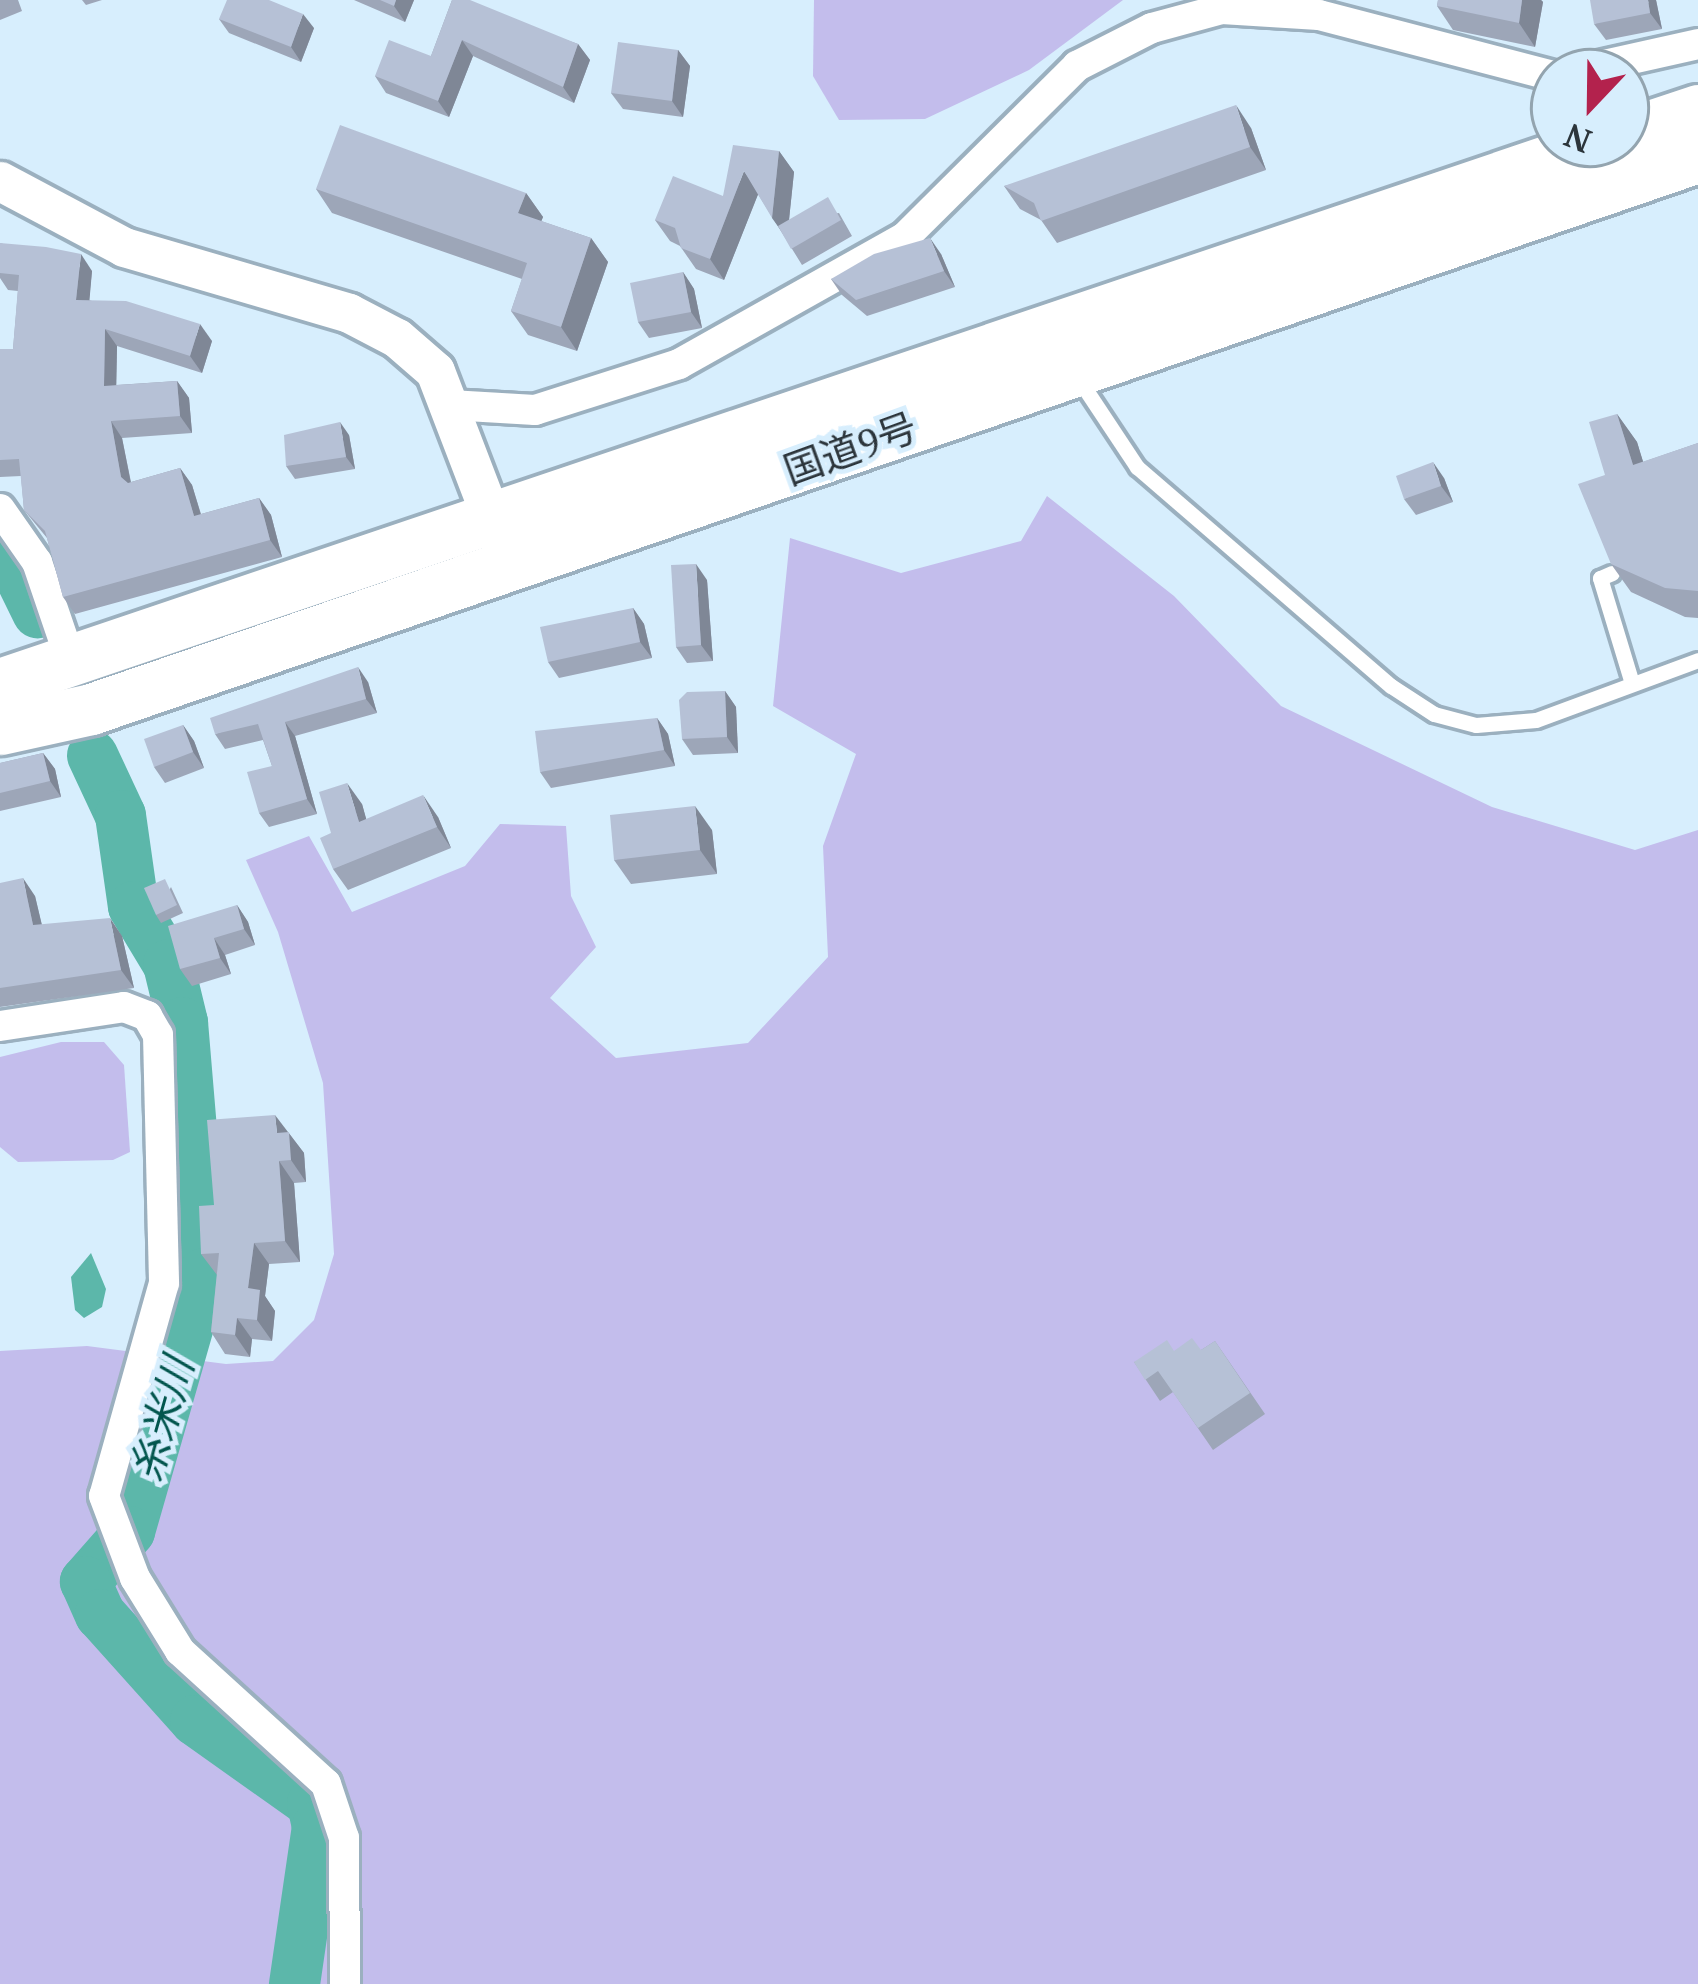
<!DOCTYPE html>
<meta charset="utf-8">
<style>
body{margin:0}
#map{position:relative;width:1698px;height:1984px;overflow:hidden;background:#d7eefd;font-family:"PT Serif","Noto Sans JP",serif}
div>[style]{position:absolute}
[style*='--x']{left:calc(var(--x)*1px);top:calc(var(--y)*1px);width:calc(var(--w)*1px);rotate:calc(var(--a)*1deg)}
.green>*{inset:0;background:#c3bdec}
.water>*{inset:0;background:#5cb7aa}
.river>*{height:51px;margin:-25.5px;padding:0 25.5px;transform-origin:25.5px;border-radius:25.5px;background:#5cb7aa}
.roads{filter:drop-shadow(3px 0 #9bb0bf) drop-shadow(-3px 0 #9bb0bf) drop-shadow(0 3px #9bb0bf) drop-shadow(0 -3px #9bb0bf)}
.service>*{height:15px;margin:-7.5px;padding:0 7.5px;transform-origin:7.5px;border-radius:7.5px;background:#fff}
.minor>*{height:30px;margin:-15px;padding:0 15px;transform-origin:15px;border-radius:15px;background:#fff}
.tertiary>*{height:39px;margin:-19.5px;padding:0 19.5px;transform-origin:19.5px;border-radius:19.5px;background:#fff}
.trunk>*{height:51px;margin:-25.5px;padding:0 25.5px;transform-origin:25.5px;border-radius:25.5px;background:#fff}
.wall>*{inset:0;background:#9da6b8}
.shaded-wall>*{inset:0;background:#7f8796}
.building>*{inset:0;background:#b6c1d6}
span{translate:-50% -50%;white-space:nowrap;text-align:center;line-height:1.15;-webkit-text-stroke:10px #d7eefd;paint-order:stroke}
.street-label{font-size:39px;color:#2c353b}
.water-label{font-size:42px;color:#03564e;font-style:italic}
.north{position:absolute;left:1530px;top:48px;width:120px;height:120px;box-sizing:border-box;background:#d7eefd;border:3px solid #93a4af;border-radius:50%;rotate:202deg;font-size:33px;font-weight:700;line-height:48px;text-align:center;color:#2c353b}
.north::after{content:'';display:block;margin:auto;width:42px;height:54px;background:#b3224d;clip-path:polygon(50% 0,100% 100%,50% 72%,0 100%)}
</style>
<div id="map">
<div class="green">
<div style="clip-path:polygon(814px 0,1123px 0,1029px 70px,925px 119px,839px 120px,813px 76px)"></div>
<div style="clip-path:polygon(1047px 496px,1174px 596px,1281px 706px,1492px 807px,1635px 850px,1698px 830px,1698px 1984px,0 1984px,0 1351px,87px 1346px,226px 1364px,273px 1361px,314px 1320px,334px 1254px,323px 1083px,278px 932px,246px 860px,309px 836px,352px 912px,465px 866px,500px 824px,566px 826px,571px 896px,596px 947px,550px 998px,616px 1058px,748px 1043px,828px 957px,823px 846px,856px 754px,773px 706px,790px 538px,901px 573px,1021px 541px)"></div>
<div style="clip-path:polygon(61px 1042px,104px 1042px,124px 1065px,130px 1152px,113px 1160px,18px 1162px,0 1147px,0 1057px)"></div>
</div>
<div class="water">
<div style="clip-path:polygon(91px 1253px,106px 1289px,102px 1307px,84px 1318px,75px 1310px,71px 1277px)"></div>
</div>
<div class="river">
<div style="--x:0;--y:536;--w:85;--a:64"></div>
<div style="--x:92;--y:755;--w:66;--a:65"></div>
<div style="--x:120;--y:815;--w:92;--a:81.9"></div>
<div style="--x:133;--y:906;--w:68;--a:58.9"></div>
<div style="--x:168;--y:964;--w:60;--a:76.4"></div>
<div style="--x:182;--y:1022;--w:252;--a:85.2"></div>
<div style="--x:203;--y:1273;--w:268;--a:106"></div>
<div style="--x:129;--y:1531;--w:67;--a:131.3"></div>
<div style="--x:85;--y:1581;--w:36;--a:66"></div>
<div style="--x:100;--y:1614;--w:142;--a:48.1"></div>
<div style="--x:195;--y:1720;--w:143;--a:35.4"></div>
<div style="--x:312;--y:1803;--w:24;--a:78"></div>
<div style="--x:317;--y:1826;--w:160;--a:98.3"></div>
</div>
<div class="roads">
<div class="service">
<div style="--x:1078;--y:378;--w:107;--a:56.5"></div>
<div style="--x:1137;--y:467;--w:335;--a:40.8"></div>
<div style="--x:1391;--y:686;--w:51;--a:33.1"></div>
<div style="--x:1434;--y:714;--w:43;--a:14.7"></div>
<div style="--x:1476;--y:725;--w:60;--a:-4.8"></div>
<div style="--x:1536;--y:720;--w:173;--a:-20.3"></div>
<div style="--x:1612;--y:573;--w:13;--a:157"></div>
<div style="--x:1600;--y:578;--w:110;--a:73.1"></div>
</div>
<div class="minor">
<div style="--x:1573;--y:72;--w:128;--a:-12.6"></div>
<div style="--x:450;--y:405;--w:85;--a:3.4"></div>
<div style="--x:535;--y:410;--w:151;--a:-17.7"></div>
<div style="--x:679;--y:364;--w:259;--a:-29.3"></div>
<div style="--x:905;--y:237;--w:243;--a:-44.8"></div>
<div style="--x:1077;--y:66;--w:84;--a:-26.9"></div>
<div style="--x:1152;--y:28;--w:73;--a:-15.2"></div>
<div style="--x:1222;--y:9;--w:97;--a:3.5"></div>
<div style="--x:1319;--y:15;--w:243;--a:14.6"></div>
<div style="--x:0;--y:509;--w:65;--a:55.1"></div>
<div style="--x:37;--y:562;--w:109;--a:71.2"></div>
<div style="--x:0;--y:1026;--w:125;--a:-8.7"></div>
<div style="--x:124;--y:1007;--w:25;--a:21"></div>
<div style="--x:147;--y:1016;--w:22;--a:60"></div>
<div style="--x:158;--y:1035;--w:248;--a:88.6"></div>
<div style="--x:164;--y:1283;--w:221;--a:105.7"></div>
<div style="--x:104;--y:1496;--w:88;--a:69.3"></div>
<div style="--x:135;--y:1578;--w:86;--a:58.3"></div>
<div style="--x:180;--y:1651;--w:197;--a:42.3"></div>
<div style="--x:326;--y:1784;--w:57;--a:71.6"></div>
<div style="--x:344;--y:1838;--w:146;--a:89.6"></div>
</div>
<div class="tertiary">
<div style="--x:0;--y:181;--w:140;--a:28"></div>
<div style="--x:124;--y:247;--w:234;--a:16.3"></div>
<div style="--x:349;--y:313;--w:54;--a:27.5"></div>
<div style="--x:397;--y:338;--w:50;--a:41"></div>
<div style="--x:435;--y:371;--w:181;--a:69"></div>
</div>
<div class="trunk">
<div style="--x:1626;--y:134;--w:76;--a:-18.4"></div>
<div style="--x:0;--y:684;--w:1686;--a:-18.68"></div>
<div style="--x:0;--y:729;--w:93;--a:-12.4"></div>
<div style="--x:91;--y:709;--w:1699;--a:-18.96"></div>
</div>
</div>
<div class="wall">
<div style="clip-path:polygon(0 0,18px 0,22px 11px,0 20px)"></div>
<div style="clip-path:polygon(82px 0,102px 0,86px 5px)"></div>
<div style="clip-path:polygon(354px 0,414px 0,405px 22px)"></div>
<div style="clip-path:polygon(452px 0,578px 44px,590px 60px,574px 103px,473px 56px,449px 117px,386px 93px,375px 76px,431px 56px)"></div>
<div style="clip-path:polygon(1438px 0,1541px 0,1543px 2px,1535px 47px,1453px 30px,1437px 6px)"></div>
<div style="clip-path:polygon(1656px 0,1662px 29px,1606px 40px,1594px 24px)"></div>
<div style="clip-path:polygon(219px 19px,314px 28px,301px 62px,229px 33px)"></div>
<div style="clip-path:polygon(678px 50px,690px 66px,683px 117px,623px 109px,611px 93px)"></div>
<div style="clip-path:polygon(1251px 128px,1266px 170px,1057px 243px,1041px 220px,1020px 209px,1004px 186px)"></div>
<div style="clip-path:polygon(779px 151px,794px 172px,789px 220px,839px 213px,852px 236px,802px 265px,758px 194px,724px 280px,696px 269px,680px 246px,670px 241px,655px 220px,723px 196px)"></div>
<div style="clip-path:polygon(316px 189px,526px 193px,543px 217px,541px 221px,591px 238px,608px 262px,577px 351px,528px 335px,511px 311px,522px 279px,332px 213px)"></div>
<div style="clip-path:polygon(0 243px,92px 271px,89px 300px,212px 341px,202px 373px,117px 346px,116px 385px,177px 381px,189px 398px,192px 433px,122px 438px,131px 482px,180px 468px,192px 485px,201px 514px,259px 498px,271px 515px,282px 557px,75px 614px,63px 597px,47px 538px,24px 510px,21px 476px,0 477px,0 349px,13px 349px,18px 291px,8px 290px,0 278px)"></div>
<div style="clip-path:polygon(941px 254px,955px 287px,867px 316px,842px 295px,831px 279px)"></div>
<div style="clip-path:polygon(683px 272px,694px 289px,702px 328px,649px 338px,638px 322px)"></div>
<div style="clip-path:polygon(1617px 414px,1637px 442px,1643px 462px,1698px 443px,1698px 618px,1685px 617px,1631px 592px,1611px 564px,1605px 475px)"></div>
<div style="clip-path:polygon(349px 435px,355px 469px,295px 479px,286px 466px)"></div>
<div style="clip-path:polygon(1444px 478px,1453px 502px,1416px 515px,1404px 499px)"></div>
<div style="clip-path:polygon(707px 580px,713px 661px,687px 663px,676px 647px)"></div>
<div style="clip-path:polygon(633px 608px,644px 624px,652px 658px,559px 678px,548px 662px)"></div>
<div style="clip-path:polygon(368px 682px,377px 713px,295px 736px,317px 814px,269px 827px,259px 813px,272px 766px,263px 740px,225px 749px,215px 734px)"></div>
<div style="clip-path:polygon(725px 691px,736px 707px,738px 753px,693px 755px,682px 739px)"></div>
<div style="clip-path:polygon(657px 718px,668px 734px,675px 766px,551px 788px,540px 772px)"></div>
<div style="clip-path:polygon(183px 725px,194px 741px,204px 768px,165px 783px,154px 767px)"></div>
<div style="clip-path:polygon(43px 753px,55px 769px,61px 797px,0 811px,0 763px)"></div>
<div style="clip-path:polygon(362px 804px,366px 819px,438px 817px,451px 848px,348px 890px,333px 869px,331px 833px)"></div>
<div style="clip-path:polygon(712px 830px,717px 874px,631px 884px,614px 860px)"></div>
<div style="clip-path:polygon(0 883px,35px 896px,42px 925px,122px 936px,134px 988px,0 1007px)"></div>
<div style="clip-path:polygon(171px 887px,183px 913px,161px 923px,156px 915px)"></div>
<div style="clip-path:polygon(237px 905px,248px 922px,255px 945px,225px 955px,231px 974px,192px 986px,180px 969px)"></div>
<div style="clip-path:polygon(288px 1132px,304px 1153px,306px 1182px,294px 1183px,300px 1262px,269px 1264px,265px 1296px,275px 1311px,272px 1341px,252px 1339px,250px 1357px,225px 1354px,211px 1332px,217px 1275px,201px 1254px,214px 1205px)"></div>
<div style="clip-path:polygon(1215px 1341px,1265px 1414px,1213px 1450px,1173px 1392px,1160px 1401px,1134px 1362px,1174px 1351px,1201px 1350px)"></div>
</div>
<div class="shaded-wall">
<div style="clip-path:polygon(396px 0,414px 0,405px 22px,394px 6px)"></div>
<div style="clip-path:polygon(1522px 0,1541px 0,1543px 2px,1535px 47px,1519px 23px)"></div>
<div style="clip-path:polygon(1648px 0,1656px 0,1662px 29px,1650px 13px)"></div>
<div style="clip-path:polygon(303px 14px,314px 28px,301px 62px,291px 47px)"></div>
<div style="clip-path:polygon(462px 40px,473px 56px,449px 117px,438px 101px)"></div>
<div style="clip-path:polygon(578px 44px,590px 60px,574px 103px,563px 87px)"></div>
<div style="clip-path:polygon(678px 50px,690px 66px,683px 117px,672px 101px)"></div>
<div style="clip-path:polygon(1236px 105px,1251px 128px,1266px 170px,1250px 147px)"></div>
<div style="clip-path:polygon(779px 151px,794px 172px,787px 239px,772px 218px)"></div>
<div style="clip-path:polygon(744px 171px,759px 192px,724px 280px,710px 259px)"></div>
<div style="clip-path:polygon(526px 193px,543px 217px,535px 237px,518px 213px)"></div>
<div style="clip-path:polygon(591px 238px,608px 262px,577px 351px,561px 327px)"></div>
<div style="clip-path:polygon(930px 238px,941px 254px,955px 287px,944px 271px)"></div>
<div style="clip-path:polygon(81px 254px,92px 271px,88px 317px,76px 300px)"></div>
<div style="clip-path:polygon(683px 272px,694px 289px,702px 328px,691px 312px)"></div>
<div style="clip-path:polygon(200px 324px,212px 341px,202px 373px,190px 356px)"></div>
<div style="clip-path:polygon(105px 329px,117px 346px,116px 403px,104px 386px)"></div>
<div style="clip-path:polygon(177px 381px,189px 398px,192px 433px,180px 416px)"></div>
<div style="clip-path:polygon(1617px 414px,1637px 442px,1653px 494px,1633px 465px)"></div>
<div style="clip-path:polygon(111px 421px,122px 438px,133px 494px,121px 477px)"></div>
<div style="clip-path:polygon(340px 422px,349px 435px,355px 469px,346px 457px)"></div>
<div style="clip-path:polygon(1433px 462px,1444px 478px,1453px 502px,1441px 486px)"></div>
<div style="clip-path:polygon(180px 468px,192px 485px,206px 532px,194px 516px)"></div>
<div style="clip-path:polygon(259px 498px,271px 515px,282px 557px,270px 540px)"></div>
<div style="clip-path:polygon(696px 564px,707px 580px,713px 661px,701px 645px)"></div>
<div style="clip-path:polygon(633px 608px,644px 624px,652px 658px,640px 642px)"></div>
<div style="clip-path:polygon(358px 667px,368px 682px,377px 713px,366px 699px)"></div>
<div style="clip-path:polygon(725px 691px,736px 707px,738px 753px,727px 737px)"></div>
<div style="clip-path:polygon(657px 718px,668px 734px,675px 766px,664px 750px)"></div>
<div style="clip-path:polygon(285px 722px,295px 736px,317px 814px,307px 799px)"></div>
<div style="clip-path:polygon(183px 725px,194px 741px,204px 768px,193px 752px)"></div>
<div style="clip-path:polygon(43px 753px,55px 769px,61px 797px,50px 781px)"></div>
<div style="clip-path:polygon(347px 783px,362px 804px,373px 843px,359px 822px)"></div>
<div style="clip-path:polygon(423px 795px,438px 817px,451px 848px,437px 827px)"></div>
<div style="clip-path:polygon(695px 806px,712px 830px,717px 874px,700px 850px)"></div>
<div style="clip-path:polygon(23px 878px,35px 896px,46px 943px,33px 925px)"></div>
<div style="clip-path:polygon(237px 905px,248px 922px,255px 945px,244px 929px)"></div>
<div style="clip-path:polygon(110px 918px,122px 936px,134px 988px,121px 970px)"></div>
<div style="clip-path:polygon(214px 938px,225px 955px,231px 974px,220px 958px)"></div>
<div style="clip-path:polygon(275px 1115px,304px 1153px,306px 1182px,291px 1160px,277px 1133px)"></div>
<div style="clip-path:polygon(279px 1161px,294px 1183px,300px 1262px,285px 1241px)"></div>
<div style="clip-path:polygon(254px 1243px,269px 1264px,265px 1296px,275px 1311px,272px 1341px,257px 1320px,248px 1288px)"></div>
<div style="clip-path:polygon(237px 1318px,252px 1339px,250px 1357px,235px 1335px)"></div>
</div>
<div class="building">
<div style="clip-path:polygon(227px 0,269px 0,303px 14px,291px 47px,219px 19px)"></div>
<div style="clip-path:polygon(380px 0,396px 0,394px 6px)"></div>
<div style="clip-path:polygon(452px 0,470px 0,578px 44px,563px 87px,462px 40px,438px 101px,375px 76px,389px 40px,431px 56px)"></div>
<div style="clip-path:polygon(1438px 0,1522px 0,1519px 23px,1437px 6px)"></div>
<div style="clip-path:polygon(1590px 0,1648px 0,1650px 13px,1594px 24px)"></div>
<div style="clip-path:polygon(618px 42px,678px 50px,672px 101px,611px 93px)"></div>
<div style="clip-path:polygon(1236px 105px,1250px 147px,1041px 221px,1034px 203px,1004px 186px)"></div>
<div style="clip-path:polygon(340px 125px,526px 193px,518px 213px,591px 238px,561px 327px,511px 311px,527px 263px,316px 189px)"></div>
<div style="clip-path:polygon(733px 145px,779px 151px,772px 218px,744px 171px,710px 259px,681px 248px,675px 228px,655px 220px,673px 176px,723px 196px)"></div>
<div style="clip-path:polygon(828px 197px,841px 220px,791px 249px,778px 226px)"></div>
<div style="clip-path:polygon(930px 238px,944px 271px,856px 300px,831px 279px,874px 254px)"></div>
<div style="clip-path:polygon(0 243px,46px 247px,81px 254px,76px 300px,126px 301px,200px 324px,190px 356px,105px 329px,104px 386px,177px 381px,180px 416px,111px 421px,121px 477px,128px 483px,180px 468px,194px 516px,259px 498px,270px 540px,63px 597px,45px 531px,24px 510px,19px 459px,0 460px,0 349px,13px 349px,19px 275px,0 273px)"></div>
<div style="clip-path:polygon(683px 272px,691px 312px,638px 322px,630px 283px)"></div>
<div style="clip-path:polygon(1617px 414px,1633px 465px,1698px 443px,1698px 591px,1665px 588px,1611px 564px,1578px 484px,1605px 475px,1589px 422px)"></div>
<div style="clip-path:polygon(340px 422px,346px 457px,286px 466px,284px 435px)"></div>
<div style="clip-path:polygon(1433px 462px,1441px 486px,1404px 499px,1396px 476px)"></div>
<div style="clip-path:polygon(696px 564px,701px 645px,676px 647px,671px 565px)"></div>
<div style="clip-path:polygon(633px 608px,640px 642px,548px 662px,540px 627px)"></div>
<div style="clip-path:polygon(358px 667px,366px 699px,285px 722px,307px 799px,259px 813px,247px 772px,272px 766px,258px 724px,215px 734px,210px 718px)"></div>
<div style="clip-path:polygon(725px 691px,727px 737px,682px 739px,679px 700px,687px 692px)"></div>
<div style="clip-path:polygon(657px 718px,664px 750px,540px 772px,535px 731px)"></div>
<div style="clip-path:polygon(183px 725px,193px 752px,154px 767px,144px 739px)"></div>
<div style="clip-path:polygon(43px 753px,50px 781px,0 793px,0 763px)"></div>
<div style="clip-path:polygon(347px 783px,359px 822px,423px 795px,437px 827px,333px 869px,320px 838px,331px 833px,319px 792px)"></div>
<div style="clip-path:polygon(695px 806px,700px 850px,614px 860px,610px 815px)"></div>
<div style="clip-path:polygon(23px 878px,33px 925px,110px 918px,121px 970px,0 988px,0 883px)"></div>
<div style="clip-path:polygon(165px 879px,177px 905px,156px 915px,144px 888px)"></div>
<div style="clip-path:polygon(237px 905px,244px 929px,214px 938px,220px 958px,180px 969px,168px 926px)"></div>
<div style="clip-path:polygon(275px 1115px,277px 1133px,289px 1132px,291px 1160px,279px 1161px,285px 1241px,254px 1243px,248px 1288px,260px 1290px,257px 1320px,237px 1318px,235px 1335px,211px 1332px,219px 1253px,201px 1254px,199px 1206px,214px 1205px,207px 1120px)"></div>
<div style="clip-path:polygon(1192px 1338px,1201px 1350px,1215px 1341px,1250px 1393px,1198px 1428px,1158px 1371px,1145px 1380px,1134px 1362px,1167px 1340px,1174px 1351px)"></div>
</div>
<div class="street-label">
<span style="left:850px;top:448px;rotate:-20deg">国道9号</span>
</div>
<div class="water-label">
<span style="left:161px;top:1419px;rotate:-74deg">糸米川</span>
</div>
<div class="north">N</div>
</div>
